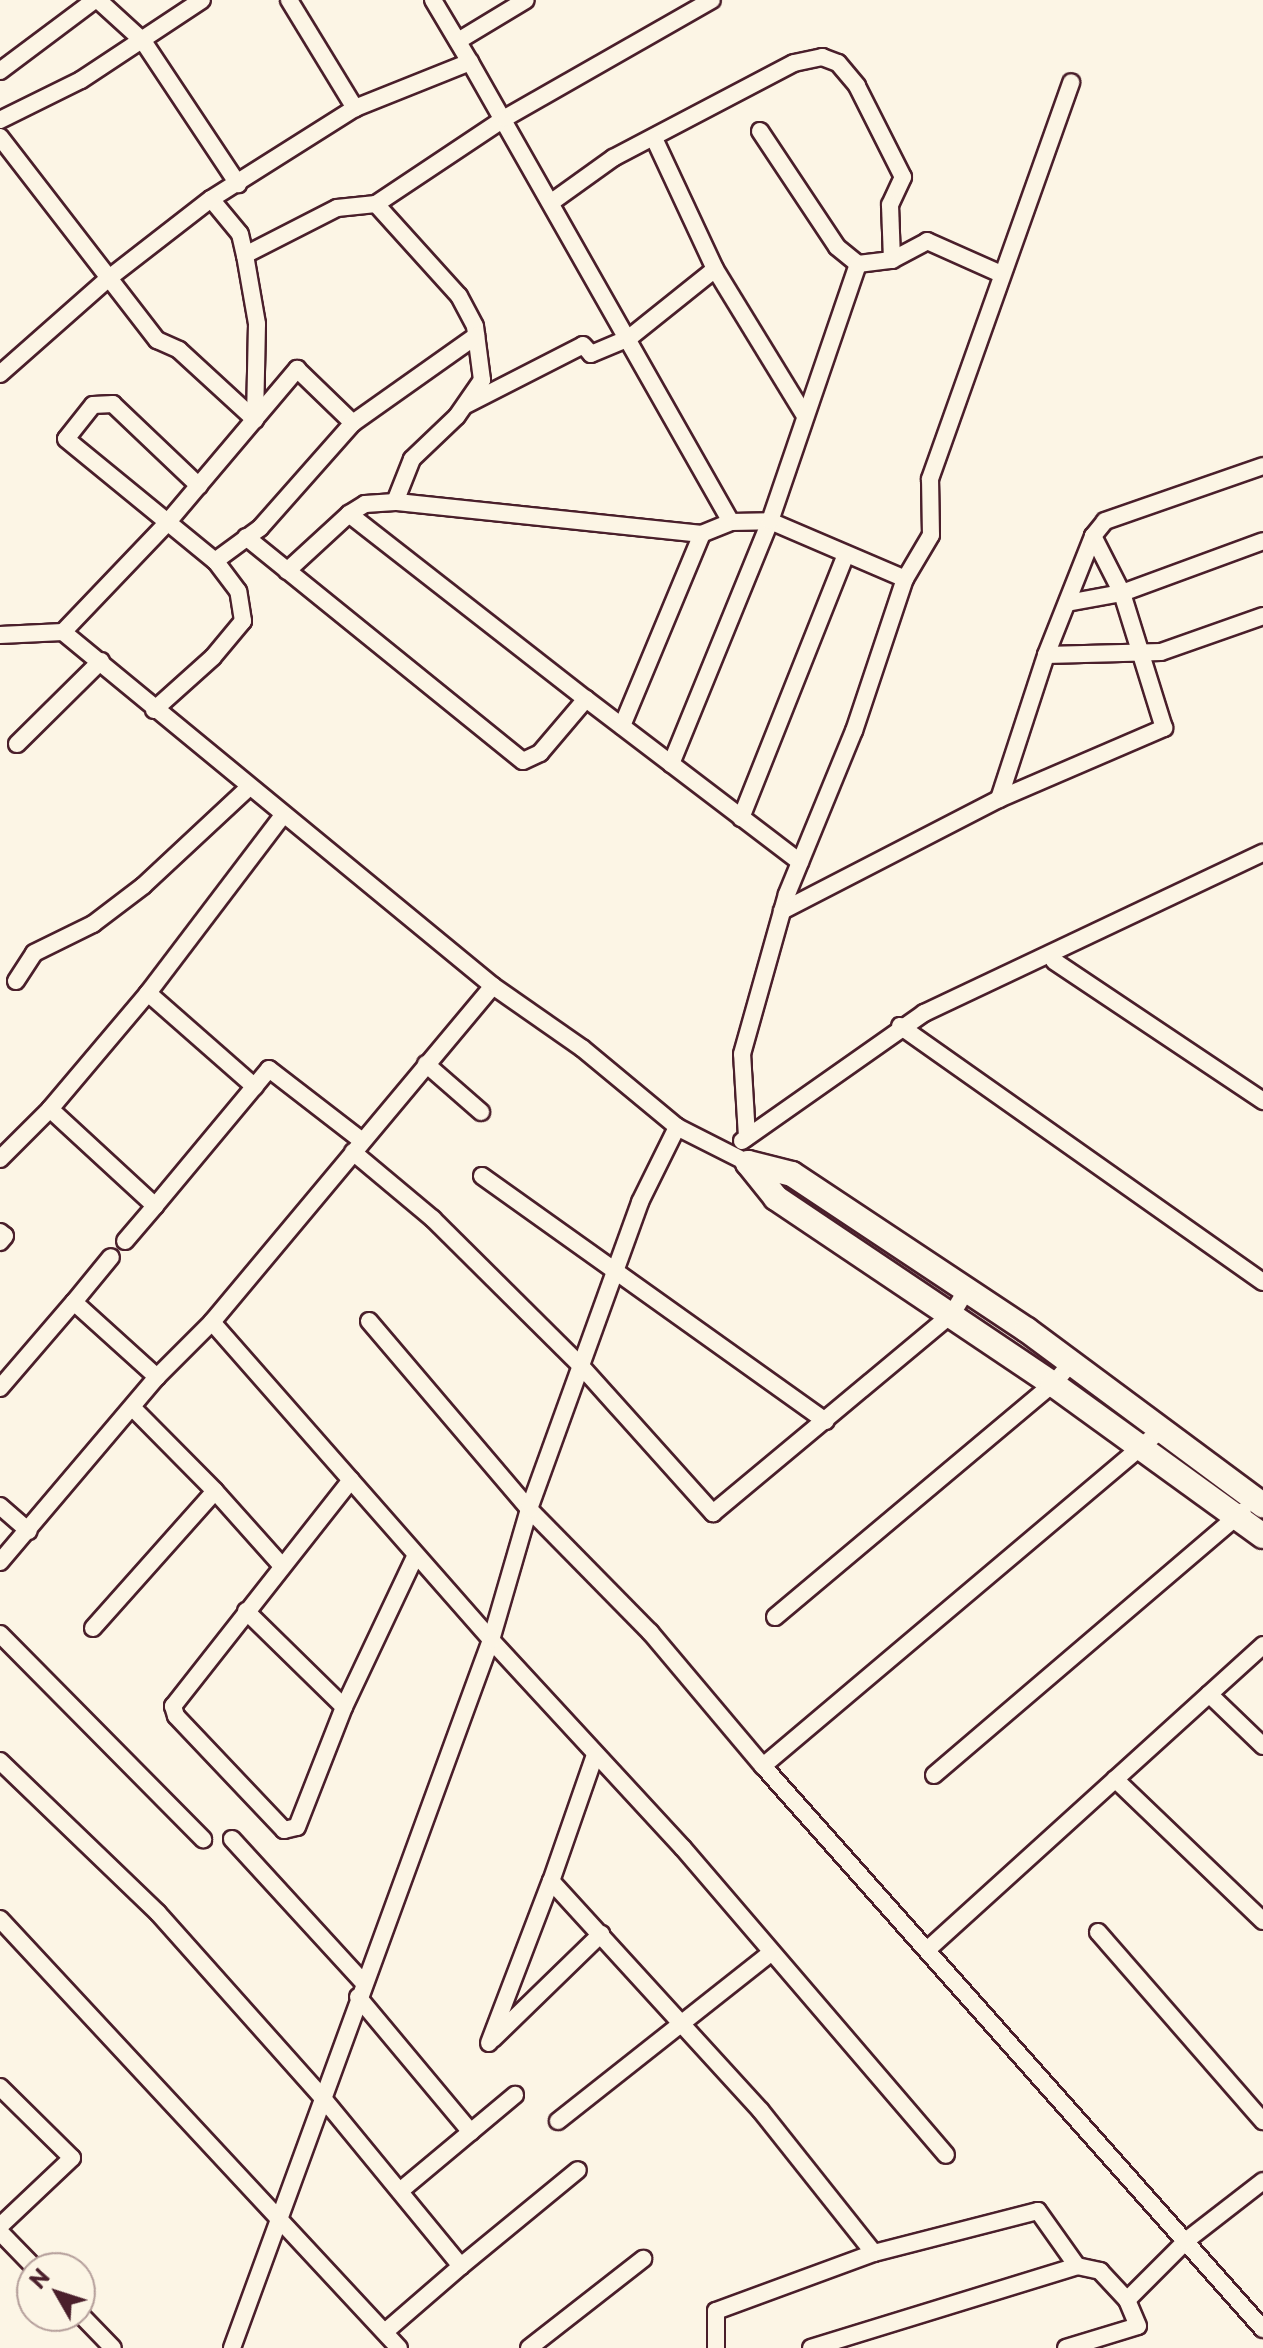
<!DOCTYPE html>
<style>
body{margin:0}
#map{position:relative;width:1263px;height:2348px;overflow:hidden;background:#fcf5e5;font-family:"Playpen Sans",sans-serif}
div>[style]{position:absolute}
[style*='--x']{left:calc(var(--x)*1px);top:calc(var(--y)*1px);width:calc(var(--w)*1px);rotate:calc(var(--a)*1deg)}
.roads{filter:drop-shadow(2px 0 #4a1f2b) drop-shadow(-2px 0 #4a1f2b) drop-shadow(0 2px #4a1f2b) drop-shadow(0 -2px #4a1f2b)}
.street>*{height:16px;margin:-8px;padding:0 8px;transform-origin:8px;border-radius:8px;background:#fcf5e5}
.secondary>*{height:24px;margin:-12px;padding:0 12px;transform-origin:12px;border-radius:12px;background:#fcf5e5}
span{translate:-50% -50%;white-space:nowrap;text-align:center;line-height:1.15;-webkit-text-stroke:6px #fcf5e5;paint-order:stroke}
.north{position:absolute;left:16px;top:2252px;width:80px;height:80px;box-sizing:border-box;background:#fcf5e5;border:2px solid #b59f9b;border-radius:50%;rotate:309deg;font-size:22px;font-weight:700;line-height:32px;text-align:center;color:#4a1f2b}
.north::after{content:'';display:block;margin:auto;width:28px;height:36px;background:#4a1f2b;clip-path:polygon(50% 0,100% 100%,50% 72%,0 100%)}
</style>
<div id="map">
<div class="roads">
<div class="street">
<div style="--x:98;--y:0;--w:61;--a:42.3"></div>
<div style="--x:143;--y:41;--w:172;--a:56.4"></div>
<div style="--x:289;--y:0;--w:127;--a:58.6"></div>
<div style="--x:433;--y:0;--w:72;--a:59.2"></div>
<div style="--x:458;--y:41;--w:79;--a:-31.1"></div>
<div style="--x:0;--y:71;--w:119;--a:-36.8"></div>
<div style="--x:0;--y:120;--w:90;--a:-26.3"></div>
<div style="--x:81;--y:80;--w:145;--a:-33.5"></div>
<div style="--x:760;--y:131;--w:139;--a:56.4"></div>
<div style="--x:837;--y:247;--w:27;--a:39"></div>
<div style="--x:858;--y:264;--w:34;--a:-7"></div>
<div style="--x:892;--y:260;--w:40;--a:-28"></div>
<div style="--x:927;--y:241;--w:79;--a:24"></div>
<div style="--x:0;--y:137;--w:257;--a:52.3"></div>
<div style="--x:157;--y:340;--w:24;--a:24"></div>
<div style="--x:179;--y:350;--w:103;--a:42.6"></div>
<div style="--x:211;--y:199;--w:45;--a:50.4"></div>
<div style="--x:240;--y:234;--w:22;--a:77"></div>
<div style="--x:245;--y:255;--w:70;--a:80.1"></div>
<div style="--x:257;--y:324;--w:96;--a:91.2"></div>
<div style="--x:553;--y:201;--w:74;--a:-35.6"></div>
<div style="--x:613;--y:158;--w:204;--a:-27.7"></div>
<div style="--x:794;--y:63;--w:29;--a:-12"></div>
<div style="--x:822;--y:57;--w:17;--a:21"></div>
<div style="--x:838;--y:63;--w:30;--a:50"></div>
<div style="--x:857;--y:86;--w:102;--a:63.2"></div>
<div style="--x:903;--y:177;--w:31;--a:115"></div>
<div style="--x:890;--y:205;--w:55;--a:87.9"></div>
<div style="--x:245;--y:255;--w:103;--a:-27.1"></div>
<div style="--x:337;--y:208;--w:39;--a:-6"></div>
<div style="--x:715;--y:269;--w:172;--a:58.5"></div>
<div style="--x:0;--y:374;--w:145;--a:-41.4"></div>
<div style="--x:109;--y:278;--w:129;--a:-37.8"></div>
<div style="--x:211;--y:199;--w:170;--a:-32.3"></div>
<div style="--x:355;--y:108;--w:124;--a:-21.8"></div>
<div style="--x:470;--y:62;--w:529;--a:60.43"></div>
<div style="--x:731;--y:522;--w:31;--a:158"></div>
<div style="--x:466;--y:405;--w:131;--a:-27.1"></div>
<div style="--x:583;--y:345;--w:12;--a:48"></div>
<div style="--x:591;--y:354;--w:41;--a:-22.8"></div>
<div style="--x:629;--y:338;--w:110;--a:-38.7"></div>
<div style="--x:715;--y:269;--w:145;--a:-115"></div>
<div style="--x:199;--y:486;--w:119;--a:-136.4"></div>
<div style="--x:113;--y:404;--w:20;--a:177"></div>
<div style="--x:93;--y:405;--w:43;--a:128.5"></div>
<div style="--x:66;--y:439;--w:193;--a:39.3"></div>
<div style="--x:215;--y:561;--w:56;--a:-36.3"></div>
<div style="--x:260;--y:528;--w:140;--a:-48.5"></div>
<div style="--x:395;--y:502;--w:46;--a:-68.4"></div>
<div style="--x:412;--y:459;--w:62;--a:-43.7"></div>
<div style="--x:457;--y:416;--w:44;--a:-55.2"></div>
<div style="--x:482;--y:380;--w:54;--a:-97.4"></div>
<div style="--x:475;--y:326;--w:34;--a:-118"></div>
<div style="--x:459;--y:296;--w:124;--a:-132.1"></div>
<div style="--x:376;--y:204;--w:155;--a:-33.7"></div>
<div style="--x:505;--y:118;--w:238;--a:-29.7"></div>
<div style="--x:731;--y:522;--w:39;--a:-1"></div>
<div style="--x:770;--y:521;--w:147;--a:23.2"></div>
<div style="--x:246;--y:537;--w:356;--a:39"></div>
<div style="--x:523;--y:761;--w:19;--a:-25"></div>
<div style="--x:540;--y:753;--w:71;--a:-49.6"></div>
<div style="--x:287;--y:571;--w:84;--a:-42.6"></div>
<div style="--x:1067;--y:603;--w:56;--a:-10.3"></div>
<div style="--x:1122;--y:593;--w:150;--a:-20.2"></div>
<div style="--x:63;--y:632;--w:151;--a:-46.3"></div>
<div style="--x:167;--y:523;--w:202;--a:-49.8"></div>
<div style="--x:297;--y:369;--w:78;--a:44"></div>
<div style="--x:353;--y:423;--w:151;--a:-35.3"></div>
<div style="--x:0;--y:635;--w:63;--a:-2.7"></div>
<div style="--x:63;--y:632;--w:557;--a:39.46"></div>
<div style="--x:1046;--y:655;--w:115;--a:-1.5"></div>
<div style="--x:1161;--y:652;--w:108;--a:-19.4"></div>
<div style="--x:154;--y:710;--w:79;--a:-41.9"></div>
<div style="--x:213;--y:657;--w:47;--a:-50.2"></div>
<div style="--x:243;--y:621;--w:30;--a:-99"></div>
<div style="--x:238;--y:591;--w:38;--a:-127"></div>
<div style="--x:622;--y:726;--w:208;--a:-67.4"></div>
<div style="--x:702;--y:534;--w:309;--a:-174"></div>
<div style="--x:395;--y:502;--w:30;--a:176"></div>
<div style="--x:365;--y:504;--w:19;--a:148"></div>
<div style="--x:349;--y:514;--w:301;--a:38"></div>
<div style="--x:586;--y:699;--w:269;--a:37.3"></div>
<div style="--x:17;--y:744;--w:118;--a:-44.7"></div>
<div style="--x:671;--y:764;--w:262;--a:-67.8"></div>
<div style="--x:770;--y:521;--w:272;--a:-71.1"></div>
<div style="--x:999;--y:799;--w:180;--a:-23.3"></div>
<div style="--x:1164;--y:728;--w:141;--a:-107.3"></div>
<div style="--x:1122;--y:593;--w:64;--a:-117"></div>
<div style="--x:741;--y:818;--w:284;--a:-68.3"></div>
<div style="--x:782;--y:911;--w:244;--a:-27.3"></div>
<div style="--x:999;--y:799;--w:151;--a:-71.9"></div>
<div style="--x:1046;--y:655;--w:128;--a:-68.4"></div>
<div style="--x:1093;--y:536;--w:19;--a:-51"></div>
<div style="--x:1105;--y:521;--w:167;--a:-19.2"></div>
<div style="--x:1054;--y:961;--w:252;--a:33.8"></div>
<div style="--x:16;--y:981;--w:33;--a:-57"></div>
<div style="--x:34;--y:953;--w:66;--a:-26.2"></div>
<div style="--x:93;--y:924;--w:63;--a:-37.2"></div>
<div style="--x:143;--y:886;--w:144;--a:-43"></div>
<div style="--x:148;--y:993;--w:142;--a:41.3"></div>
<div style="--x:900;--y:1026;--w:444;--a:35.2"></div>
<div style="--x:426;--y:1064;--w:73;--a:41.1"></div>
<div style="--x:50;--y:1109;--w:143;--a:42.7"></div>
<div style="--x:155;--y:1206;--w:46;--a:130.6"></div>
<div style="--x:747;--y:1137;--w:83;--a:-93.4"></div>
<div style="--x:742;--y:1054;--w:166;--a:-74.3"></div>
<div style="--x:787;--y:894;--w:176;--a:-67.7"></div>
<div style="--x:854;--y:731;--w:160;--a:-71.5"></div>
<div style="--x:905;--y:579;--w:51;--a:-59.4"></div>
<div style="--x:931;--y:535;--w:56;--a:-91"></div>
<div style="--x:930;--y:479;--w:421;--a:-70.4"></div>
<div style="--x:742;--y:1141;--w:223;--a:-35.1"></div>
<div style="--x:924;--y:1013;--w:375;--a:-25.3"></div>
<div style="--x:353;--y:1152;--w:104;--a:39.9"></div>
<div style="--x:433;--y:1219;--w:209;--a:44.8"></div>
<div style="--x:581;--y:1366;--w:198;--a:48.1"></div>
<div style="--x:713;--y:1513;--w:311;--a:-39.8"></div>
<div style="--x:952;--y:1314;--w:27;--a:-59"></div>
<div style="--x:0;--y:1159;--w:71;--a:-45"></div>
<div style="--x:50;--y:1109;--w:152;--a:-49.8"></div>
<div style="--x:148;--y:993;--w:223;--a:-52.8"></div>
<div style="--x:482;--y:1176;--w:422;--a:35.5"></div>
<div style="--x:155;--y:1206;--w:178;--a:-50.2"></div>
<div style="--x:269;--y:1069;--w:118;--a:37.7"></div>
<div style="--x:0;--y:1232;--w:6;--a:39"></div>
<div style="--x:5;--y:1236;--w:8;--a:130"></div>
<div style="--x:74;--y:1302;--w:58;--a:-50.6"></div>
<div style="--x:369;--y:1321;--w:247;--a:49.6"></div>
<div style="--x:529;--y:1509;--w:173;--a:45.5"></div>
<div style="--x:650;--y:1632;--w:175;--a:49.9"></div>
<div style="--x:763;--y:1766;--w:753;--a:48.39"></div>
<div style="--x:212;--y:1322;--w:438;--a:-50.1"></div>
<div style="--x:493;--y:986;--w:108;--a:34.9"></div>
<div style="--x:582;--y:1048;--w:124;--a:39.7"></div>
<div style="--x:677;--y:1127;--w:80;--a:26.9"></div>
<div style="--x:0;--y:1388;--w:113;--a:-49.3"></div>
<div style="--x:74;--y:1302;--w:112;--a:42.1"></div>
<div style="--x:351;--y:1480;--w:288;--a:128.2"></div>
<div style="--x:173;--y:1706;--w:10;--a:73"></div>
<div style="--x:176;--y:1716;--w:157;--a:46.5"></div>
<div style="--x:284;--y:1830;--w:13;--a:-13"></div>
<div style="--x:297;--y:1827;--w:129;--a:-68.6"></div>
<div style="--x:344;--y:1707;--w:168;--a:-64.7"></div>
<div style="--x:215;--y:1491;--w:101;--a:48.2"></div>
<div style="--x:0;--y:1506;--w:38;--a:41"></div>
<div style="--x:0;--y:1562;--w:243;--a:-49.7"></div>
<div style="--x:157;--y:1377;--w:78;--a:-45"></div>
<div style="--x:212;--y:1322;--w:423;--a:48.7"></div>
<div style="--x:491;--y:1640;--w:283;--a:47.3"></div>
<div style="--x:683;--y:1848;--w:404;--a:49.4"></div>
<div style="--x:246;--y:1611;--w:137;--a:44.4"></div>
<div style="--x:775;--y:1617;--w:363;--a:-40"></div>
<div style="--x:1053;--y:1384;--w:28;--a:-49"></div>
<div style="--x:93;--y:1628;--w:183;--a:-48.3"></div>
<div style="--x:215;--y:1491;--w:117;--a:-134.7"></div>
<div style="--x:0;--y:1634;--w:289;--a:45.3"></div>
<div style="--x:1209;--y:1694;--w:75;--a:43.9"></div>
<div style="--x:595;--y:1755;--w:133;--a:109.2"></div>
<div style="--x:551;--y:1881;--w:311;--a:47.6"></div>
<div style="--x:761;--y:2111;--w:181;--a:51.5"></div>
<div style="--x:0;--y:1761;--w:219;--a:43.9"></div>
<div style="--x:158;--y:1913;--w:246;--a:48.3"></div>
<div style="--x:322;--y:2097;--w:219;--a:50.6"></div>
<div style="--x:461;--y:2266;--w:151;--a:-39.4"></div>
<div style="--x:763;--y:1766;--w:521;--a:-40.17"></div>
<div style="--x:934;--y:1775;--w:406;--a:-40.5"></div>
<div style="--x:1115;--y:1779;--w:205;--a:43.8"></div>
<div style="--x:232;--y:1839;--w:194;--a:47.5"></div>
<div style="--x:0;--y:1919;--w:586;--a:47.08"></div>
<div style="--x:1098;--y:1932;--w:251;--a:48.9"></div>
<div style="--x:927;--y:1950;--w:454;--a:-42.2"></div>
<div style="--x:358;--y:1997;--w:176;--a:50.1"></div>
<div style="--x:493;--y:2039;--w:151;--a:-44.2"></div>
<div style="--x:489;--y:2043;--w:173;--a:-69.1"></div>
<div style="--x:0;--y:2087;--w:101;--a:44.6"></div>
<div style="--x:72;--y:2158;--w:99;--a:136.6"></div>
<div style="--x:558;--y:2121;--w:271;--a:-38.3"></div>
<div style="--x:400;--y:2191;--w:150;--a:-39.9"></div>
<div style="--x:0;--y:2232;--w:50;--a:45.8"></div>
<div style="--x:80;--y:2314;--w:47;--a:45.9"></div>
<div style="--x:386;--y:2331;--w:99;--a:-40.9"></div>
<div style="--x:232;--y:2348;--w:754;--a:-69.91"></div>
<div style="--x:491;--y:1640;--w:136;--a:-73.8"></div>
<div style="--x:529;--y:1509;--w:326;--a:-70.1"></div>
<div style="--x:640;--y:1202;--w:84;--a:-63.7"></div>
<div style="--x:529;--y:2348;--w:145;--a:-38"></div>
<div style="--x:716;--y:2348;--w:37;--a:-90"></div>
<div style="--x:716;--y:2311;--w:168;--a:-20.2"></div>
<div style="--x:874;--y:2253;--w:169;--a:-14.4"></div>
<div style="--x:1038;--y:2211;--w:67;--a:54.7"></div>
<div style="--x:811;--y:2348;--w:278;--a:-17.1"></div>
<div style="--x:1077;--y:2266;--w:24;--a:12"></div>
<div style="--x:1100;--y:2271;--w:40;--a:47"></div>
<div style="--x:1127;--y:2300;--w:85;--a:-45"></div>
<div style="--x:1187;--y:2240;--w:96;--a:-37.8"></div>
<div style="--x:1066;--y:2348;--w:75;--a:-17"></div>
<div style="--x:1138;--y:2326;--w:28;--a:-113"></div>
</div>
<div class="secondary">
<div style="--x:748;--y:1163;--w:45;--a:51.3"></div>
<div style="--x:776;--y:1198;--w:334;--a:33.9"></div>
<div style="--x:1053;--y:1384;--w:259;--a:35.9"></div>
<div style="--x:748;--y:1163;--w:45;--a:14"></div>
<div style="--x:792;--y:1174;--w:282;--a:33.6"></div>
<div style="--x:1027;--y:1330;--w:294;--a:36.6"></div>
</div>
</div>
<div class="north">N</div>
</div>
